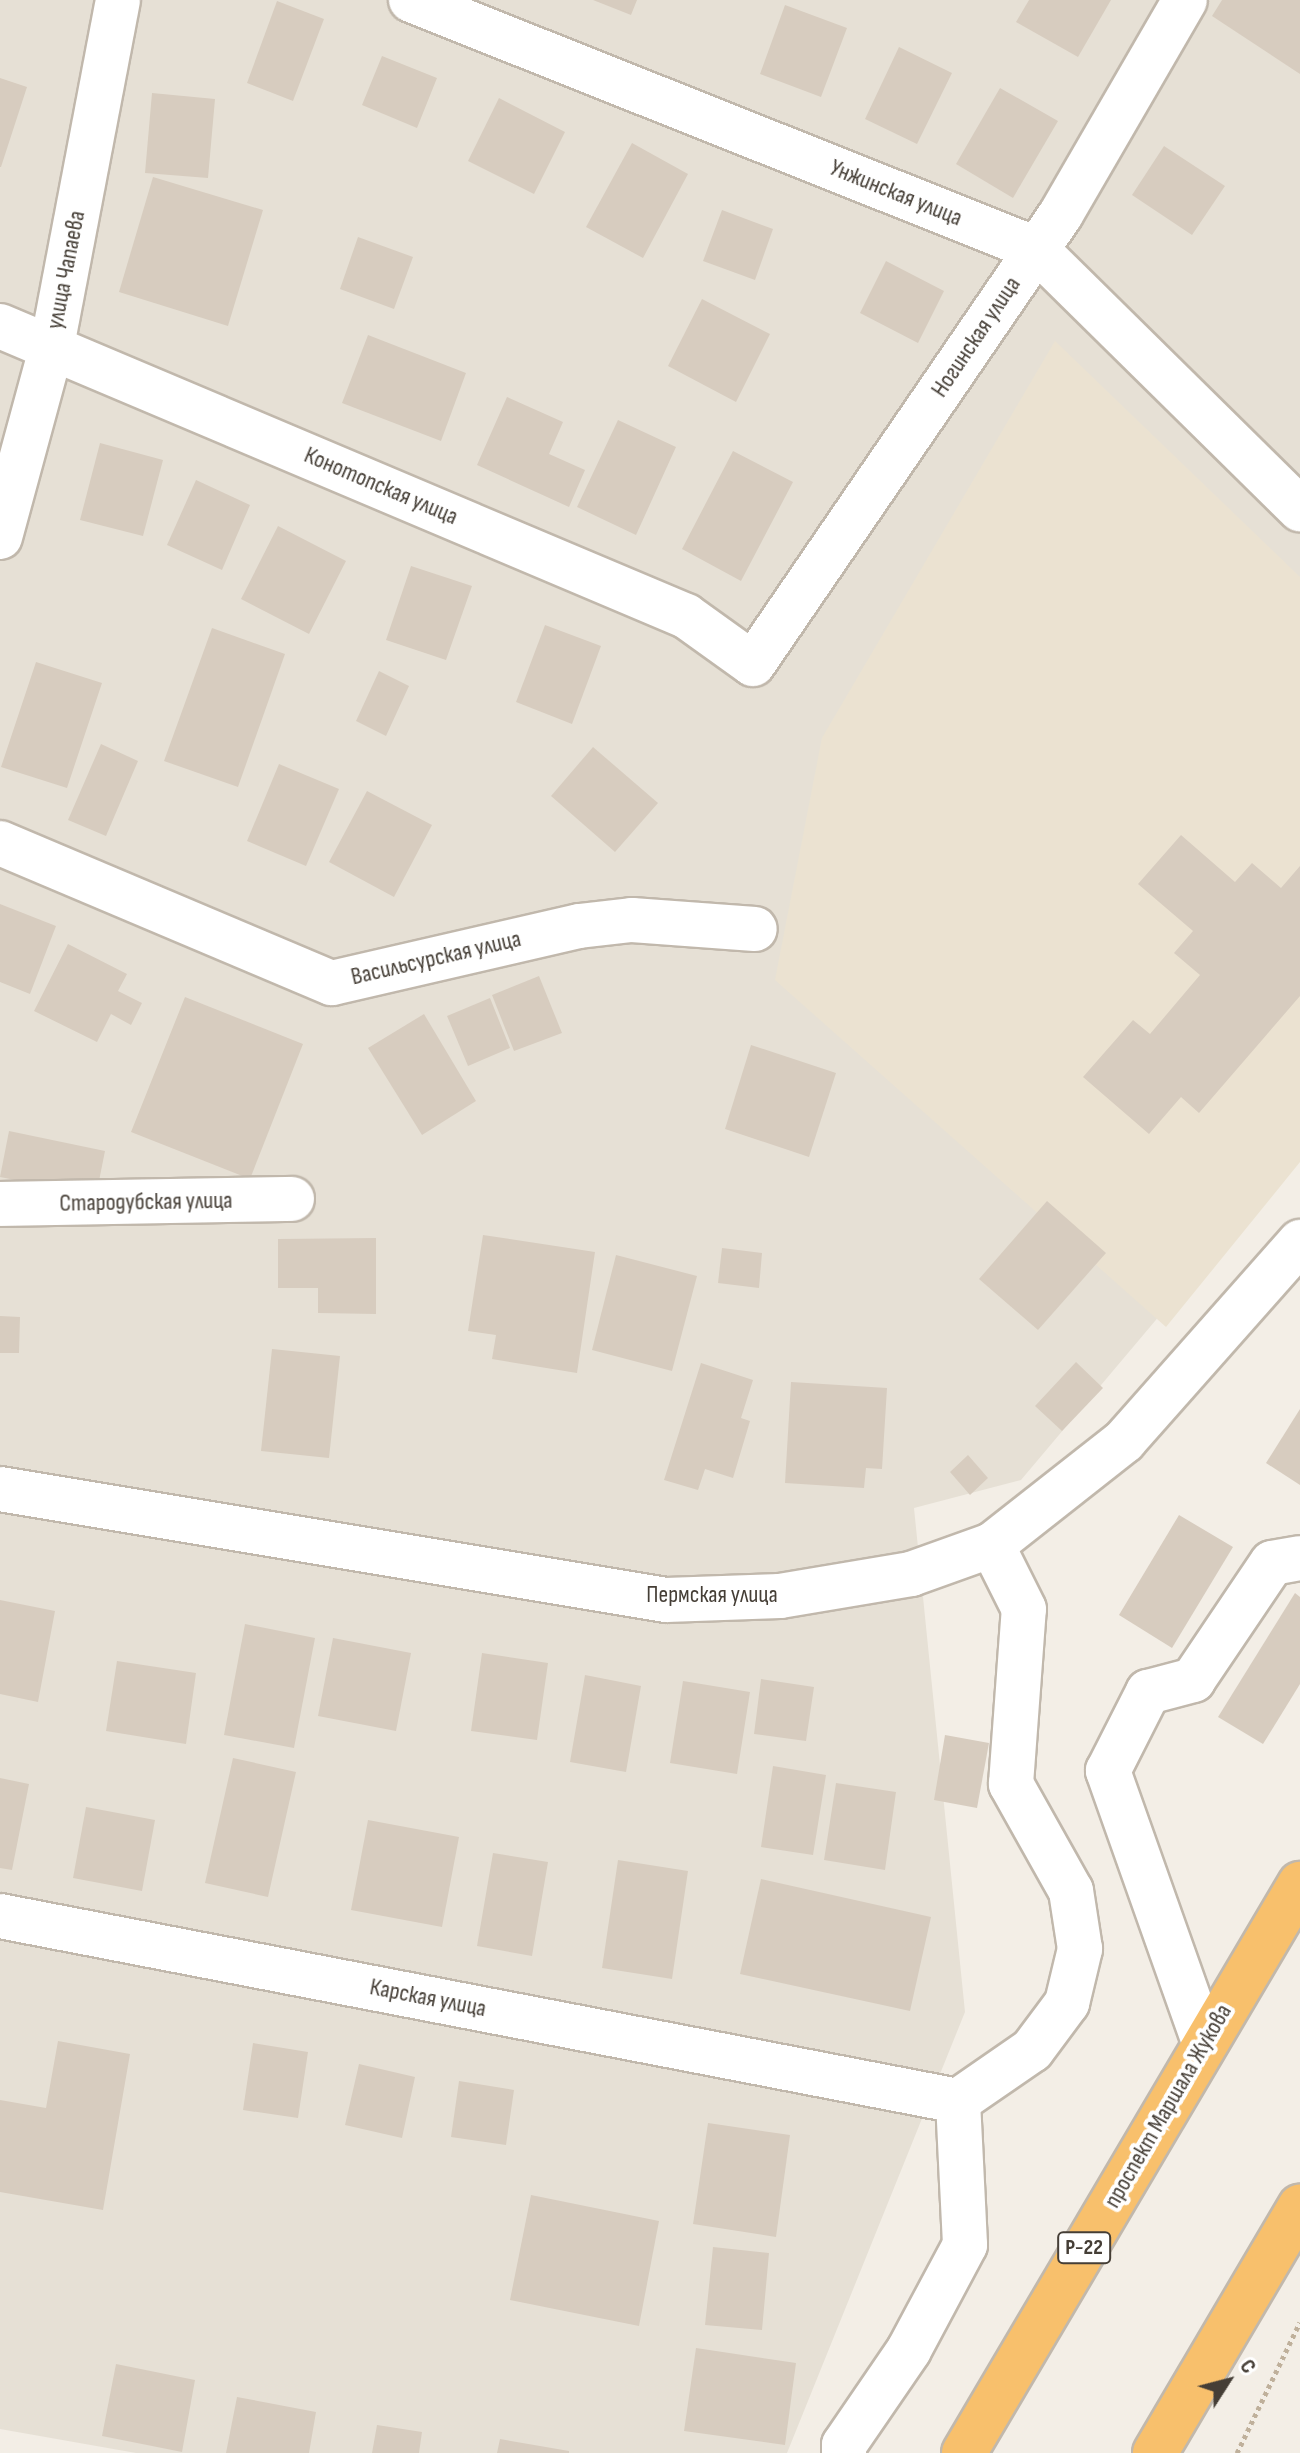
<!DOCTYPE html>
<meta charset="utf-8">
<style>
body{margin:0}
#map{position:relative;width:1300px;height:2453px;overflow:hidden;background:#f3eee6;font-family:"Sofia Sans Condensed",sans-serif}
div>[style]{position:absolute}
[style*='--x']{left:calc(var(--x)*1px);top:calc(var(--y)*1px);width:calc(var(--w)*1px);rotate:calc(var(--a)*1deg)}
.residential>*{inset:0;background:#e6e0d5}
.education>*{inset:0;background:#ebe2d1}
.building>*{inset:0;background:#d7ccbf}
.path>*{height:5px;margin-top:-2.5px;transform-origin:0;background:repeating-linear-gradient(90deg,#bfb09b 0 4px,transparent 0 8px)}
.roads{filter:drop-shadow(2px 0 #c1b8ac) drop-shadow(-2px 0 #c1b8ac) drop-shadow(0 2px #c1b8ac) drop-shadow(0 -2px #c1b8ac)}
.minor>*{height:44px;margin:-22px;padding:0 22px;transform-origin:22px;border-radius:22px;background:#fff}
.highway>*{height:44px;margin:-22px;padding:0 22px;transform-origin:22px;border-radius:22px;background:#f8c06c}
span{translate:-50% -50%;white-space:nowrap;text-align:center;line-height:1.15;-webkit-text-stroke:8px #fff;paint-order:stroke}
.shield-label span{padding:2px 6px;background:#fff;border:2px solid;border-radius:6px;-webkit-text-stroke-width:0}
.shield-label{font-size:22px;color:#453e36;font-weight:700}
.street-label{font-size:24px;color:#453e36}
.north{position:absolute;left:1188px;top:2341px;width:80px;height:80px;-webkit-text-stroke:6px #fff;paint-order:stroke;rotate:54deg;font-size:22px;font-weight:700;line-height:32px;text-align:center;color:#453e36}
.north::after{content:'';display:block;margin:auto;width:28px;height:36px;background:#453e36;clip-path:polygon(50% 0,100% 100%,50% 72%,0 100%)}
</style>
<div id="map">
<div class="residential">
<div style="clip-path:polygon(0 0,1300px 0,1300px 1149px,1021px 1480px,914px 1508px,965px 2012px,787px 2453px,136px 2453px,0 2429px)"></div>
</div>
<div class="education">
<div style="clip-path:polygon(1055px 341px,1300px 577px,1300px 1162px,1166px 1327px,775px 980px,822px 738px)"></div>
</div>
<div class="building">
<div style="clip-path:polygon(593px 0,637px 0,631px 15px)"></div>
<div style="clip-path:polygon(1029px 0,1111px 0,1078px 57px,1016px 22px)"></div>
<div style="clip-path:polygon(1222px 0,1300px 0,1300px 74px,1212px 16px)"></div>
<div style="clip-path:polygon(277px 1px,324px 19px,293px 101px,247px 83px)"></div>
<div style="clip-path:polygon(785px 5px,847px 28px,821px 97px,760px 74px)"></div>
<div style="clip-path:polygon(899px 47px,952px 73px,917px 144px,865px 119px)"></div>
<div style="clip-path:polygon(382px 56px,437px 78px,417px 128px,362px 105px)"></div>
<div style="clip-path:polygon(0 78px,27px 87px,1px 167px,0 167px)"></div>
<div style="clip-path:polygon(1000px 88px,1058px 121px,1013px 198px,956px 164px)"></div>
<div style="clip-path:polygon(152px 93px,215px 99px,208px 178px,145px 173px)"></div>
<div style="clip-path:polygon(499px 98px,565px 132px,534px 194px,468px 161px)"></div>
<div style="clip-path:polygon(632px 143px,688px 174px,643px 258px,586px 227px)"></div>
<div style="clip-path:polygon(1164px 146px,1225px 186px,1192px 235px,1132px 195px)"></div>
<div style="clip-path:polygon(153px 177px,263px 210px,228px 326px,119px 292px)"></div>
<div style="clip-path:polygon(722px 210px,773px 229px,755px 280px,703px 261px)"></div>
<div style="clip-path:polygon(358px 237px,413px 257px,394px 309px,340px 289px)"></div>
<div style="clip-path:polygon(886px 261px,944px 291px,918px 343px,860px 313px)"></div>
<div style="clip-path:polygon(702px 299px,770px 334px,736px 402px,668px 366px)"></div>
<div style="clip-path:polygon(368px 335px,466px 373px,441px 441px,342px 403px)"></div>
<div style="clip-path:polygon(507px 397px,563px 422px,549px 454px,585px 470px,569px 507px,477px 465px)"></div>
<div style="clip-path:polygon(618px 420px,676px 447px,636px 535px,577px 507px)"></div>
<div style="clip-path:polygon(100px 443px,163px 460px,143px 536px,80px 520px)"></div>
<div style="clip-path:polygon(733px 451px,793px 482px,741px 581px,682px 549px)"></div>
<div style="clip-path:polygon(196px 480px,250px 505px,222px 570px,167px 545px)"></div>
<div style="clip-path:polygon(278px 526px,346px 561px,309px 634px,241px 599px)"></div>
<div style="clip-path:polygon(411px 566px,472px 586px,446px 660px,386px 640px)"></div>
<div style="clip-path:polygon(545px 625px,601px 646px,572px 724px,516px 702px)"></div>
<div style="clip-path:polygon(212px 628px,285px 654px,238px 787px,164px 761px)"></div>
<div style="clip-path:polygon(36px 662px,102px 683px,67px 788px,1px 767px)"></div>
<div style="clip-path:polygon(379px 671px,409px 686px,386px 736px,356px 721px)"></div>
<div style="clip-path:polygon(101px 744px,138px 761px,106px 836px,68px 820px)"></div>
<div style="clip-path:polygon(593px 747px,658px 803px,615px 852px,551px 796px)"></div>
<div style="clip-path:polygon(279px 764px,339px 789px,306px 866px,247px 841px)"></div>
<div style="clip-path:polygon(367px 791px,432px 825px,394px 897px,329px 862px)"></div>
<div style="clip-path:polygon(1181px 835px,1235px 882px,1252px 863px,1281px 888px,1300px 866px,1300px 996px,1199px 1113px,1181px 1097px,1149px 1134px,1083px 1077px,1133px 1020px,1150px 1034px,1200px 975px,1174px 953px,1193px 931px,1138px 884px)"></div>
<div style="clip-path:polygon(0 904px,56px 926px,30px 994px,0 982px)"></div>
<div style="clip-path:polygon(68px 944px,127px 974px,118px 991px,142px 1003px,131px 1025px,111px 1014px,97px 1042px,34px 1011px)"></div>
<div style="clip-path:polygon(539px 976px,562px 1033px,514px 1051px,492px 995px)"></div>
<div style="clip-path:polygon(185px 997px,303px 1044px,250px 1179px,131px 1132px)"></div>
<div style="clip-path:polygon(490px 998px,510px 1048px,468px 1066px,447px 1016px)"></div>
<div style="clip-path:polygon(424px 1014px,476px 1101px,422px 1135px,368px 1048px)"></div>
<div style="clip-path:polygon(751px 1045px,836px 1073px,809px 1157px,725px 1129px)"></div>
<div style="clip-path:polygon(9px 1131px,105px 1151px,96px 1196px,0 1177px)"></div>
<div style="clip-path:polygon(1047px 1201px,1106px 1253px,1038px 1330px,979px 1279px)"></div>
<div style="clip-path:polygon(483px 1235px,595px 1252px,577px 1373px,492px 1359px,496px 1335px,468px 1331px)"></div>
<div style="clip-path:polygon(376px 1238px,376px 1314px,318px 1313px,318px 1288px,278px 1288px,278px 1239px)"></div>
<div style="clip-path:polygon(722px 1248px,762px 1253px,759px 1288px,718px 1283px)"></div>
<div style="clip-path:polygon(616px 1255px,697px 1276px,672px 1371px,592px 1350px)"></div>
<div style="clip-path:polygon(0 1316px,20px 1317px,19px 1353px,0 1353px)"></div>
<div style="clip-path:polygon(272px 1349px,340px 1356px,329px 1458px,261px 1451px)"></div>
<div style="clip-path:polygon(1076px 1362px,1103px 1388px,1062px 1431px,1035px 1406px)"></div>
<div style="clip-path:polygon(701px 1363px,753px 1380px,741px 1418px,750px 1421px,733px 1478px,705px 1469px,698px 1490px,664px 1480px)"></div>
<div style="clip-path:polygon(791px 1382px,887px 1388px,882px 1469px,866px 1468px,864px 1488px,785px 1483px)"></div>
<div style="clip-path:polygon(1300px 1409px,1300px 1485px,1266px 1463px)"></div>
<div style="clip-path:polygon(968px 1455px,988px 1478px,970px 1495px,950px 1472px)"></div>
<div style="clip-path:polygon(1179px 1515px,1233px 1547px,1172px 1648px,1119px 1615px)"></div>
<div style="clip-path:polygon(1295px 1593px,1300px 1597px,1300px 1684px,1263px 1744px,1218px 1717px)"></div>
<div style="clip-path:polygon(0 1600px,55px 1611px,38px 1702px,0 1694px)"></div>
<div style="clip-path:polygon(245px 1624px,315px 1638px,294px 1748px,224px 1735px)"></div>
<div style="clip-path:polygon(333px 1638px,411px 1653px,396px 1731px,318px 1716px)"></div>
<div style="clip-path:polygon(482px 1653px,548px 1663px,537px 1740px,471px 1731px)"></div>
<div style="clip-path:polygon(117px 1661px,196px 1673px,186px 1744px,106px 1731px)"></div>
<div style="clip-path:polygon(585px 1675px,641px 1686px,626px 1772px,570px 1762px)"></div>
<div style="clip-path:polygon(761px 1679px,814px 1687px,806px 1741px,754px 1734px)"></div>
<div style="clip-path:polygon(683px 1681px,750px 1692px,737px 1774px,670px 1763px)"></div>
<div style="clip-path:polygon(945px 1735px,989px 1743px,977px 1808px,934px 1800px)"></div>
<div style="clip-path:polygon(233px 1758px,296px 1772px,268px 1897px,205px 1883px)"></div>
<div style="clip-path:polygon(773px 1766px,826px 1775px,813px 1855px,761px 1847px)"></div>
<div style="clip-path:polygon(0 1778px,29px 1784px,12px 1870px,0 1868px)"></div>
<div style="clip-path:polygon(836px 1783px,896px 1792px,885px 1870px,824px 1860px)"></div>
<div style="clip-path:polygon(86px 1807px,155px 1820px,142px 1891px,73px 1878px)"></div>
<div style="clip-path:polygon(368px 1820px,459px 1837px,442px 1927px,351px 1910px)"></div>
<div style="clip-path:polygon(493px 1853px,548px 1862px,532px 1956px,477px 1946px)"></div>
<div style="clip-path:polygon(618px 1860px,688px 1871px,672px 1979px,602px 1968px)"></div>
<div style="clip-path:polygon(761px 1879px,931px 1917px,910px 2011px,740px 1974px)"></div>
<div style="clip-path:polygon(58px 2041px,130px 2054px,103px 2210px,0 2192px,0 2100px,46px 2108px)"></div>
<div style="clip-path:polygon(253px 2043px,308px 2052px,298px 2118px,243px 2110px)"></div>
<div style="clip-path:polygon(359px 2064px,415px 2077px,402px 2138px,345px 2125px)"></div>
<div style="clip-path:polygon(459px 2081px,514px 2090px,506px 2145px,451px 2137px)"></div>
<div style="clip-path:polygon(708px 2123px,790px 2135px,776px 2237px,693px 2224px)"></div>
<div style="clip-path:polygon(531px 2195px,659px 2221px,639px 2326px,510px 2300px)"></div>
<div style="clip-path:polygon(713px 2247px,769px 2253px,762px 2330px,705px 2325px)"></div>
<div style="clip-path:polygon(696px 2348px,796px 2363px,785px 2445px,684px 2431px)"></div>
<div style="clip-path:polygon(116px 2364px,195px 2380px,182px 2452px,102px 2436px)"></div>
<div style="clip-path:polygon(237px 2397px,316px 2412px,309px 2453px,226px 2453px)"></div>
<div style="clip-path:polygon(377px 2425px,422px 2432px,419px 2453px,372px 2453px)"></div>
<div style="clip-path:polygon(500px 2439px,569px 2451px,569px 2453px,497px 2453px)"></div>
</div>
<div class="path">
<div style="--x:1237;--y:2453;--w:145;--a:-64.3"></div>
</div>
<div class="roads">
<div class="minor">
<div style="--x:411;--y:0;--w:673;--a:21.72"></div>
<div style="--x:1036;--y:249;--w:371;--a:44.6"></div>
<div style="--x:0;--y:326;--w:745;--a:22.92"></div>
<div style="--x:686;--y:616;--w:82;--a:35.6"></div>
<div style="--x:753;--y:664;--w:545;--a:-55.61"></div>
<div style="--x:1061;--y:214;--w:247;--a:-59.9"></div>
<div style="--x:0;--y:537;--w:198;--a:-74.8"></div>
<div style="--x:52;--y:346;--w:352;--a:-79.2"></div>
<div style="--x:0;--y:843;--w:360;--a:22.9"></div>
<div style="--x:332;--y:983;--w:253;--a:-13"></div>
<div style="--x:579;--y:926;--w:53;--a:-6.5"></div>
<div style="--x:632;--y:920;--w:123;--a:4.2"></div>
<div style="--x:0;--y:1204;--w:292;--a:-1"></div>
<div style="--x:0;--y:1489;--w:675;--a:9.46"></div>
<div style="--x:666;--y:1600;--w:114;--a:-2"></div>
<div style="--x:780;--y:1596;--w:133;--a:-9.5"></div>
<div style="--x:911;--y:1574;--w:86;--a:-19.7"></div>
<div style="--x:992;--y:1545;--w:168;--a:-38.2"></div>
<div style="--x:1124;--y:1441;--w:266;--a:-48.5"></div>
<div style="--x:0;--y:1916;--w:976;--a:10.93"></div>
<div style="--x:958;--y:2101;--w:144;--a:87.2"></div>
<div style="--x:965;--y:2245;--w:119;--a:118.1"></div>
<div style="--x:909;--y:2350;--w:115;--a:124.4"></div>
<div style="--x:844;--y:2445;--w:8;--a:90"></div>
<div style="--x:1204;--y:2042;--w:288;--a:-109.5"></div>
<div style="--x:1108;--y:1771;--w:89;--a:-63.1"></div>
<div style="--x:1148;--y:1692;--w:47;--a:-14.9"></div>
<div style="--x:1193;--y:1680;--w:141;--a:-56"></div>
<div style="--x:1272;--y:1563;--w:28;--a:-10"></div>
<div style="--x:958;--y:2101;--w:90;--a:-34.6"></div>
<div style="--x:1032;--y:2050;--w:59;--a:-53.3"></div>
<div style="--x:1067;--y:2003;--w:56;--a:-76.5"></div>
<div style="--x:1080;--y:1949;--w:59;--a:-98.8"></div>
<div style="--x:1071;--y:1891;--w:123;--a:-119.3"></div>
<div style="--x:1011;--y:1784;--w:175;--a:-85.8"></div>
<div style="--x:1024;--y:1609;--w:72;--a:-116.6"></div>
</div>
<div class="highway">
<div style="--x:964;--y:2453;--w:661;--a:-59.44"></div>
<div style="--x:1155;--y:2453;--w:286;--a:-59.5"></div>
</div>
</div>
<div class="shield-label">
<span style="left:1084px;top:2248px">Р-22</span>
</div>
<div class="street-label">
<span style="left:896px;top:193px;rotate:22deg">Унжинская улица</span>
<span style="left:66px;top:270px;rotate:-79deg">улица Чапаева</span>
<span style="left:976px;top:337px;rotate:-56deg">Ногинская улица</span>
<span style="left:381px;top:486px;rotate:23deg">Конотопская улица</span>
<span style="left:436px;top:958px;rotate:-13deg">Васильсурская улица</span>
<span style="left:146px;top:1202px;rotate:-1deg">Стародубская улица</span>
<span style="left:712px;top:1595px">Пермская улица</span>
<span style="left:428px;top:1998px;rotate:11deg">Карская улица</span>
<span style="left:1168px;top:2106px;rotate:-60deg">проспект Маршала Жукова</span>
</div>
<div class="north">С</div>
</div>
